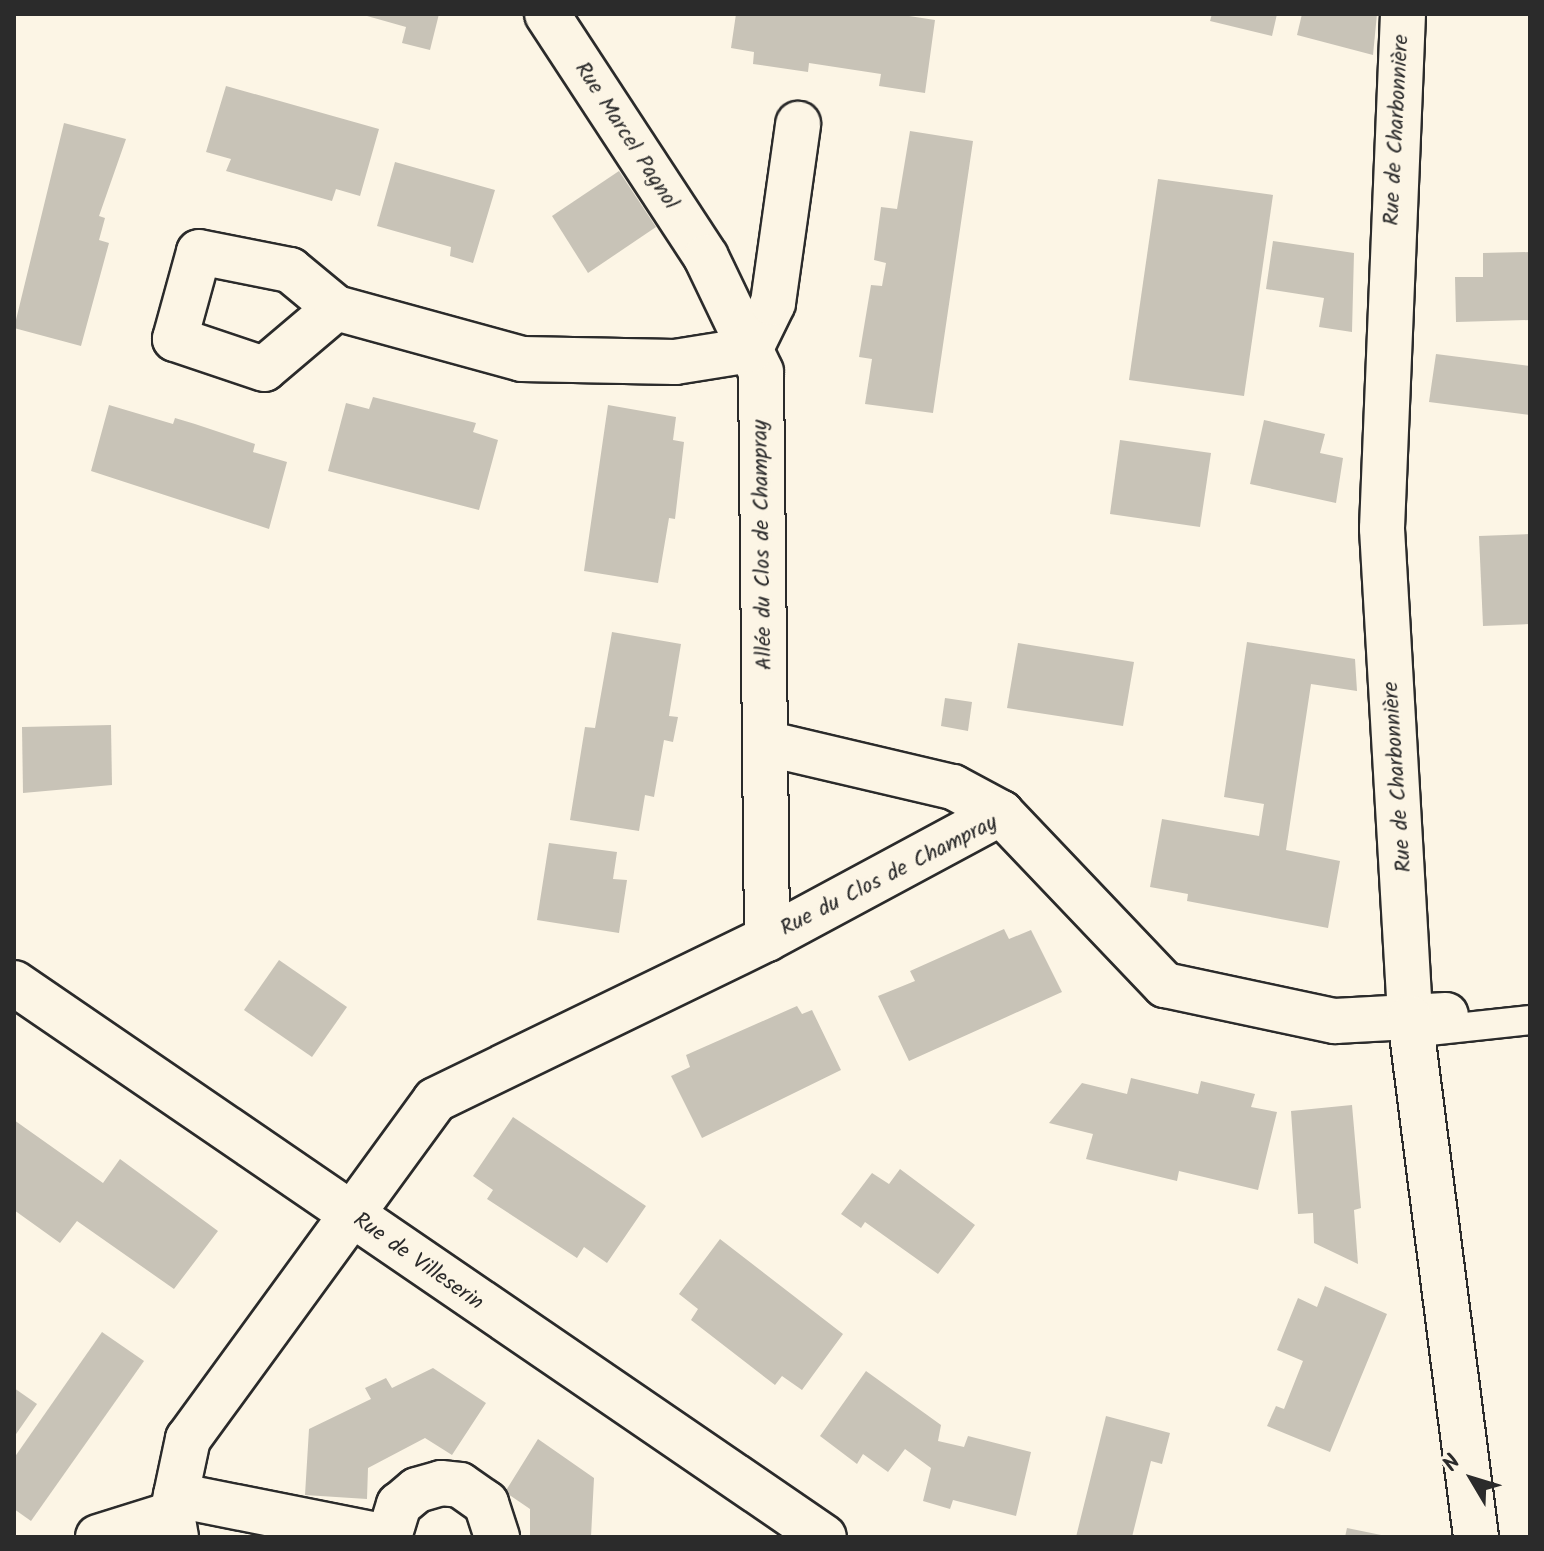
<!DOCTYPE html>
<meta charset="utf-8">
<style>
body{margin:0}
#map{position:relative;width:1544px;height:1551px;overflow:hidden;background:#fcf5e5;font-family:Kalam,sans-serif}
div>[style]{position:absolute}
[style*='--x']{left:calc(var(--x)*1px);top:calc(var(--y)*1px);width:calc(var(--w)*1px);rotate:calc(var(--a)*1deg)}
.building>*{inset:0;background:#c8c3b7}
.roads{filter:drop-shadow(2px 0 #2b2b2b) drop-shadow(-2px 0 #2b2b2b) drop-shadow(0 2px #2b2b2b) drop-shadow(0 -2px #2b2b2b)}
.lane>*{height:28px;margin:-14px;padding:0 14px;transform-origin:14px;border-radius:14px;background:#fcf5e5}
.street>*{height:44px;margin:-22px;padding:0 22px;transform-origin:22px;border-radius:22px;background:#fcf5e5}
.secondary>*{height:44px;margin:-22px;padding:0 22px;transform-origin:22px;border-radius:22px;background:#fcf5e5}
span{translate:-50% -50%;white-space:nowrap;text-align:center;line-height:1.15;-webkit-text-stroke:6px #fcf5e5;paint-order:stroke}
.street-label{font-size:22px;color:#2b2b2b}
.frame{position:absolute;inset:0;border:16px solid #2b2b2b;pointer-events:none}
.north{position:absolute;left:1432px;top:1439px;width:80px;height:80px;-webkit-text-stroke:6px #fcf5e5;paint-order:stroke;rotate:308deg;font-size:22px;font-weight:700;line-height:32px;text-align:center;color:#2b2b2b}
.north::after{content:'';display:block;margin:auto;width:28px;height:36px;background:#2b2b2b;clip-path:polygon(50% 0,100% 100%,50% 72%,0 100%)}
</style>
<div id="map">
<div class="building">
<div style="clip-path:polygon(360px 14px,439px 14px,430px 50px,402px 43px,406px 27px)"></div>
<div style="clip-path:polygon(736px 14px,896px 14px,935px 20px,925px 93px,879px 86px,881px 74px,809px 63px,808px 72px,753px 64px,754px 52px,731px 48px)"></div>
<div style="clip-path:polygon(1212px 14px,1277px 14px,1272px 36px,1210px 21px)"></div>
<div style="clip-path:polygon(1302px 14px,1377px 14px,1373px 55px,1297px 35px)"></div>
<div style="clip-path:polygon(226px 86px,379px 129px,360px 196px,336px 189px,332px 201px,226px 171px,231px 159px,206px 152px)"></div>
<div style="clip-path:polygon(64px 123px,126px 139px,99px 216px,105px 218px,99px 240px,109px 243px,81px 346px,14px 328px)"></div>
<div style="clip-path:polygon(910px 131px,973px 141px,933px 413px,865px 404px,872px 359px,859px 357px,871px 285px,882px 286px,886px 263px,874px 260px,881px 207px,897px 209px)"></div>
<div style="clip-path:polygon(395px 162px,495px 190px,473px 263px,450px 256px,451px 247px,377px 226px)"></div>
<div style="clip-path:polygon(619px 171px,656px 227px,588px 273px,552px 216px)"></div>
<div style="clip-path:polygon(1158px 179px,1273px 195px,1244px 396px,1129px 380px)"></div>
<div style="clip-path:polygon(1273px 241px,1354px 253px,1352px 332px,1319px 327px,1324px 298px,1266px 289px)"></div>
<div style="clip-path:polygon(1530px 252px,1530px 320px,1456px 322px,1455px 277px,1483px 277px,1483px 253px)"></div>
<div style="clip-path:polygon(1436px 354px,1530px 366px,1530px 415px,1429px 402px)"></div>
<div style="clip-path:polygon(373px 397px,476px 423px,473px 432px,498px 440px,479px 510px,328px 471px,346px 403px,369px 409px)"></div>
<div style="clip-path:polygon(109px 405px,173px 424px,175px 418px,195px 424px,255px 444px,253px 452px,287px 462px,269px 529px,91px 471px)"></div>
<div style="clip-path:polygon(608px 405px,676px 417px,673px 440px,684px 442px,675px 519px,669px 518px,658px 583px,584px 571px)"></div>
<div style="clip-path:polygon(1264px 420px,1325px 434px,1320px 453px,1343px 458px,1336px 503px,1250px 484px)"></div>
<div style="clip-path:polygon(1120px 440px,1211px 453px,1200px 527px,1110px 514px)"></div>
<div style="clip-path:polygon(1530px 534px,1530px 624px,1483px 626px,1479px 536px)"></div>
<div style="clip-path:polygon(612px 632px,681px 644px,669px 716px,678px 717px,673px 742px,664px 740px,654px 797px,645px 795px,639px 831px,570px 820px,585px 727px,595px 728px)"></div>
<div style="clip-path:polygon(1247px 642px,1355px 659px,1357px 691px,1311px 684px,1286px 850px,1340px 861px,1328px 928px,1187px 901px,1188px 894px,1150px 887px,1162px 819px,1259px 836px,1264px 804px,1224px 797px)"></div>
<div style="clip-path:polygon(1018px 643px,1134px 662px,1123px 726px,1007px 708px)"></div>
<div style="clip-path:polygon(945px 698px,972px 702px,968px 731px,941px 726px)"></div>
<div style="clip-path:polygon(111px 725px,112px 785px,23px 793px,22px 727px)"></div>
<div style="clip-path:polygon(549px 843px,617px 852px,613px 879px,627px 880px,619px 933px,537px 920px)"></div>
<div style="clip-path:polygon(1004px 929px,1009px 939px,1031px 930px,1062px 992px,909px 1061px,878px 996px,915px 981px,910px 971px)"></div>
<div style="clip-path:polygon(279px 960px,347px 1007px,312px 1057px,244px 1010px)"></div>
<div style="clip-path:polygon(797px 1006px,802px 1014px,812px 1010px,841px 1070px,702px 1138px,671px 1076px,690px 1067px,686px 1055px)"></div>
<div style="clip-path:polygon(1131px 1078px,1198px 1094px,1201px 1081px,1255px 1094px,1251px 1107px,1277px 1112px,1258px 1190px,1179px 1171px,1177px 1181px,1086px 1159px,1093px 1134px,1049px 1123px,1082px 1083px,1127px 1094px)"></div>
<div style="clip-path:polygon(1352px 1105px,1361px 1208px,1354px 1210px,1358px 1264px,1314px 1243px,1313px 1213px,1298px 1214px,1291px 1111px)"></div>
<div style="clip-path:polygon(513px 1117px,646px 1206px,607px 1263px,584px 1247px,577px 1258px,487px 1199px,493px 1190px,473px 1176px)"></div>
<div style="clip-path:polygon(14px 1120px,103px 1183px,120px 1159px,218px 1231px,174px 1289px,77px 1221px,60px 1243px,14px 1210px)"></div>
<div style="clip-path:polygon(900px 1169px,975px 1225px,938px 1274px,865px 1222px,861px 1228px,841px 1214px,872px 1173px,889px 1184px)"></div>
<div style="clip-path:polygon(720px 1239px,843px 1334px,802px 1390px,782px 1376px,775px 1385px,691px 1320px,698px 1309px,679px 1294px)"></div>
<div style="clip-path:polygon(1325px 1286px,1387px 1314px,1330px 1452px,1267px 1426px,1276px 1406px,1284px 1409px,1303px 1361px,1277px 1350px,1298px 1298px,1317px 1307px)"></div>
<div style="clip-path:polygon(102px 1332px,144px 1361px,31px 1521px,14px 1509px,14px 1458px)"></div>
<div style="clip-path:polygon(433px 1368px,486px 1403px,452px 1455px,425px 1438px,368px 1468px,367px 1499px,305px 1495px,309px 1429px,371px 1399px,365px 1388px,386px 1378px,392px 1388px)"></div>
<div style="clip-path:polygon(866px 1371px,941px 1425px,938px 1441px,964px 1447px,968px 1436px,1031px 1452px,1016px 1516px,953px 1500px,950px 1509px,923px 1501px,931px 1468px,905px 1449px,888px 1472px,863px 1454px,857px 1464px,820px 1436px)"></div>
<div style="clip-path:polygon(14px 1388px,37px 1404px,14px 1437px)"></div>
<div style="clip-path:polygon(1106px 1416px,1170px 1433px,1162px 1464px,1151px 1461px,1132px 1537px,1076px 1537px)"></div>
<div style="clip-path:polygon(538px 1439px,594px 1478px,591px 1537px,530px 1537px,530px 1509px,505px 1492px)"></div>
<div style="clip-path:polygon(1347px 1528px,1386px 1536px,1386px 1537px,1345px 1537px)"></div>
</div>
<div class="roads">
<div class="lane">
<div style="--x:1429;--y:1031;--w:102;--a:-6.2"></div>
</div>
<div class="street">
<div style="--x:547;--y:14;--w:290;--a:56.8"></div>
<div style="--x:706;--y:257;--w:127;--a:64.4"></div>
<div style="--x:761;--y:372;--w:567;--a:89.39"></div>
<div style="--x:336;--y:308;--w:94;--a:139.7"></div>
<div style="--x:264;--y:369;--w:94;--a:-161.4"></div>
<div style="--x:175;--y:339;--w:90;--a:-74.6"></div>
<div style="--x:199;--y:252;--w:93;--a:11.2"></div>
<div style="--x:290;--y:270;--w:60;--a:39.6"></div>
<div style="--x:336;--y:308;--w:193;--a:15.3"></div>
<div style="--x:522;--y:359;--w:153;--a:1.1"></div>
<div style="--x:675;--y:362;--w:76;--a:-9.1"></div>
<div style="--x:750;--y:350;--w:52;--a:-63.9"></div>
<div style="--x:773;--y:303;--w:181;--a:-82"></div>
<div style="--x:765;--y:743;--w:193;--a:13.2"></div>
<div style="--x:953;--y:787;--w:55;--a:28.4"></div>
<div style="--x:14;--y:983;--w:981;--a:34.37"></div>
<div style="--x:176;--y:1495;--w:214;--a:11.3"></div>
<div style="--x:98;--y:1537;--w:77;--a:-17.3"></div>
<div style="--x:176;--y:1537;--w:23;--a:-100"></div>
<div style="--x:172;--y:1514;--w:77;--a:-78"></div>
<div style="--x:188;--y:1439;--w:419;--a:-53.9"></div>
<div style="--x:435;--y:1100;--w:369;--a:-25.9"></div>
<div style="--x:767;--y:939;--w:266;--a:-28.3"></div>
<div style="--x:1001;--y:813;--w:238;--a:46.4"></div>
<div style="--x:1165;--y:985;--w:174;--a:12"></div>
<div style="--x:1335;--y:1021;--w:111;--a:-3.1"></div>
<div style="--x:389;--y:1537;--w:34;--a:-73"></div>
<div style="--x:399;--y:1505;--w:23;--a:-40"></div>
<div style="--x:417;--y:1490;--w:25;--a:-16"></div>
<div style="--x:441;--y:1483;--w:19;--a:6"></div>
<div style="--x:460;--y:1485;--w:32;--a:35"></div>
<div style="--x:486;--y:1503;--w:36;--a:72"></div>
</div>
<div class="secondary">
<div style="--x:1403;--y:14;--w:515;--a:92.34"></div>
<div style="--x:1382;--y:529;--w:490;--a:86.7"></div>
<div style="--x:1410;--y:1018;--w:523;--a:82.75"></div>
</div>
</div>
<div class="street-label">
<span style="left:1397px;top:130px;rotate:-87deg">Rue de Charbonnière</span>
<span style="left:626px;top:136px;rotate:57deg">Rue Marcel Pagnol</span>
<span style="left:763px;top:545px;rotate:-91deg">Allée du Clos de Champray</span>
<span style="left:1398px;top:777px;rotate:-94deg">Rue de Charbonnière</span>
<span style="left:889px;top:876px;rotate:-27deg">Rue du Clos de Champray</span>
<span style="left:418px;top:1262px;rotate:35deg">Rue de Villeserin</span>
</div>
<div class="frame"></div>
<div class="north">N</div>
</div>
